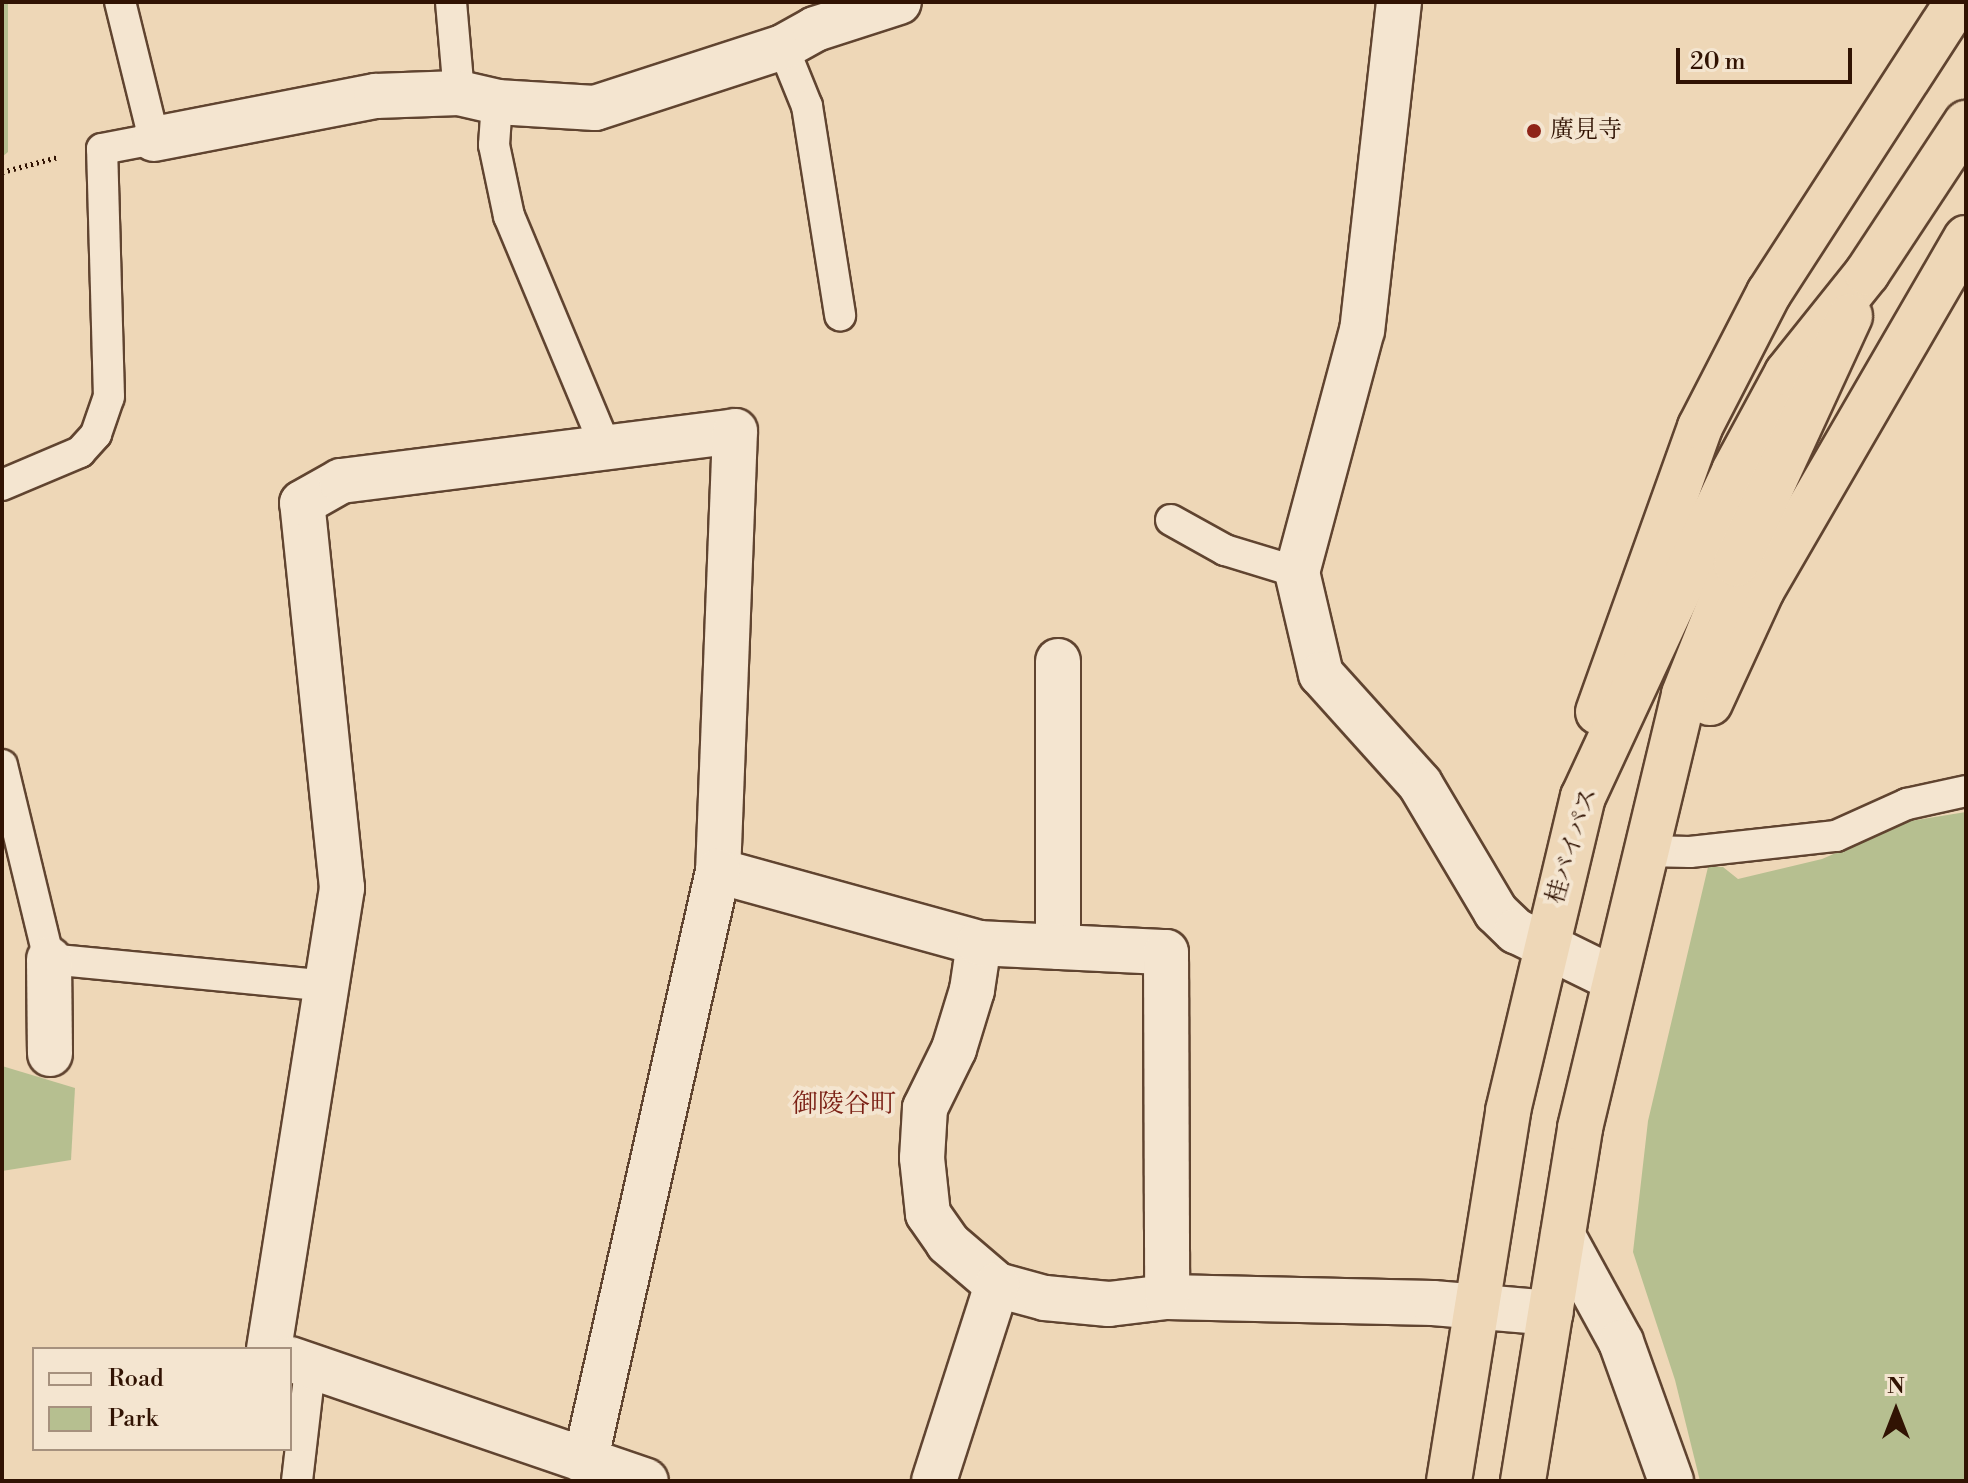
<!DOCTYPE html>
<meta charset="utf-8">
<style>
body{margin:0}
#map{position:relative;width:1968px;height:1483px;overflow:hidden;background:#eed7b7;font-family:"Libre Bodoni","Noto Serif JP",serif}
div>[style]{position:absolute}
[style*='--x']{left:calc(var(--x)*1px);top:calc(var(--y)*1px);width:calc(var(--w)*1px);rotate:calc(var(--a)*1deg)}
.green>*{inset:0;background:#b6bf90}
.path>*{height:5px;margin-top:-2.5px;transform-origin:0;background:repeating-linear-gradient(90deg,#311303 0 2px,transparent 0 6px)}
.roads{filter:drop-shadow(2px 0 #604430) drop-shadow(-2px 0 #604430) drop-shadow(0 2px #604430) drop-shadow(0 -2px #604430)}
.lane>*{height:30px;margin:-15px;padding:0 15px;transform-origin:15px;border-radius:15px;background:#f4e5d0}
.street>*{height:44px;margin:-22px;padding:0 22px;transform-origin:22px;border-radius:22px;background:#f4e5d0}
.highway>*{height:44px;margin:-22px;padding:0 22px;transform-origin:22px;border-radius:22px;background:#eed7b7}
.dots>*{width:22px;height:22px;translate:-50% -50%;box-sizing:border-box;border:4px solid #f4e5d0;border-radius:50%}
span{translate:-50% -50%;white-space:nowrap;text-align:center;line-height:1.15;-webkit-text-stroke:8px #f4e5d0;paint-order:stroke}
.poi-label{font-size:24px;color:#311303}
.left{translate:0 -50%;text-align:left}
.street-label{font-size:24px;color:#311303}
.neighbourhood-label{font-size:26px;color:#7a1f14}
.frame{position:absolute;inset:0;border:4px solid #311303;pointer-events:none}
.legend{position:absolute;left:32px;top:1347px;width:260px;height:104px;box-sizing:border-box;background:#f4e5d0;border:2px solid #a6917e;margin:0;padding:10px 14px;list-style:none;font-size:24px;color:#311303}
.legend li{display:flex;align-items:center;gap:16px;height:40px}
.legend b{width:40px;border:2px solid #a6917e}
.north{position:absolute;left:1856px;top:1371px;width:80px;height:80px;-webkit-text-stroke:6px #f4e5d0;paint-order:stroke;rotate:0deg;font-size:22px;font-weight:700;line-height:32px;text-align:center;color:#311303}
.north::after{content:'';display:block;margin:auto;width:28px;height:36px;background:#311303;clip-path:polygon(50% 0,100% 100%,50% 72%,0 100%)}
.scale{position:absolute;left:1676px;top:48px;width:176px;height:36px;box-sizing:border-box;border:4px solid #311303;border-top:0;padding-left:10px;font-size:24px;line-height:28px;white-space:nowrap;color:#311303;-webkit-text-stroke:6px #f4e5d0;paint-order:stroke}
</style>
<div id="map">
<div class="green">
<div style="clip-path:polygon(2px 2px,8px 2px,8px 152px,2px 157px)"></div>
<div style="clip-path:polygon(1966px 812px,1966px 1481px,1700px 1481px,1675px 1380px,1633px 1252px,1648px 1121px,1708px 867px,1723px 867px,1738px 879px,1822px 859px,1910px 821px)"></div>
<div style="clip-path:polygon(2px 1066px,75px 1088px,71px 1160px,2px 1171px)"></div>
</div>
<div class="path">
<div style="--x:2;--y:172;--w:58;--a:-15"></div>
</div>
<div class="roads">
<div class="lane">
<div style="--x:451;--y:2;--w:91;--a:85"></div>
<div style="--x:783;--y:47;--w:64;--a:67.9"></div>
<div style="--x:807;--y:106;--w:212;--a:81"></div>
<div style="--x:497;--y:102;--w:43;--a:94"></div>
<div style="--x:494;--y:145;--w:73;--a:78.1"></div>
<div style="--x:509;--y:216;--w:249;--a:67.3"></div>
<div style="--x:2;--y:485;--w:85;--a:-22.9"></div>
<div style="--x:80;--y:452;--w:24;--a:-48"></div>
<div style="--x:96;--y:434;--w:39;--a:-71"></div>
<div style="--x:109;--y:397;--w:248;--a:-91.6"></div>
<div style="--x:102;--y:149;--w:53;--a:-10.9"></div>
<div style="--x:154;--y:139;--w:141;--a:-103.9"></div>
<div style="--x:1171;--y:520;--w:62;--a:29.1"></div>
<div style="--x:1225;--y:550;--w:75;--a:17"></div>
<div style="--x:2;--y:765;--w:200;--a:76.4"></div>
<div style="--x:49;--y:959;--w:282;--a:5.5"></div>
<div style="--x:1645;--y:851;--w:45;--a:1.3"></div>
<div style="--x:1690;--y:852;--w:147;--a:-6.3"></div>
<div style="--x:1836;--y:836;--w:78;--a:-24.3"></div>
<div style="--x:1907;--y:804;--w:60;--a:-12.4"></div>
<div style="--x:297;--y:1481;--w:114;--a:-83.4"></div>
</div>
<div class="street">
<div style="--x:1399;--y:2;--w:330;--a:96.4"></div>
<div style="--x:1362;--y:330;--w:251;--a:105"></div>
<div style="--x:1297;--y:572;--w:105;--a:76.8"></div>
<div style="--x:1321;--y:674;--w:148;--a:48"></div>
<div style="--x:1420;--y:784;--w:149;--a:59.3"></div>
<div style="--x:1496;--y:912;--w:28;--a:44"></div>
<div style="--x:1516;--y:931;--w:107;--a:26.1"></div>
<div style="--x:154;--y:139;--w:226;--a:-11"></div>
<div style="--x:376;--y:96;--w:83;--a:-2.1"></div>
<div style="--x:459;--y:93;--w:39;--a:13"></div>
<div style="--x:497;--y:102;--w:98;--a:3.5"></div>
<div style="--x:595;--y:108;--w:198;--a:-18"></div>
<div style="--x:783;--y:47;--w:37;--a:-29"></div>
<div style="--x:815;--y:29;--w:88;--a:-17.8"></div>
<div style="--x:1058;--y:661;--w:286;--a:90"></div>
<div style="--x:718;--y:871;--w:271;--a:15.4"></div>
<div style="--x:979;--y:943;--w:48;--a:98.5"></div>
<div style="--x:972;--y:990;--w:62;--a:107"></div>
<div style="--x:954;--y:1049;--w:66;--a:116.2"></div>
<div style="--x:925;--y:1108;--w:50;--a:93.4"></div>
<div style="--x:922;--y:1158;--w:56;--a:83.9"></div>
<div style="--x:928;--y:1214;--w:35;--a:55"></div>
<div style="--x:948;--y:1243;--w:65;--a:40.6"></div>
<div style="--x:997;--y:1285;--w:50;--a:15.2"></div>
<div style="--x:1045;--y:1298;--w:64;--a:5.4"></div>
<div style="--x:1109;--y:1304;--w:58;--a:-6.9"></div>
<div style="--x:1167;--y:1297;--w:266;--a:1.3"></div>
<div style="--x:1433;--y:1303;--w:118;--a:4.8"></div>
<div style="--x:979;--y:943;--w:187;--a:2.8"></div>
<div style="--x:1166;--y:952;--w:345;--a:89.8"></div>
<div style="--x:49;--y:959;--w:95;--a:89.4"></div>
<div style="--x:1563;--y:1236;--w:121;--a:61.3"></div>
<div style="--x:1621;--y:1342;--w:148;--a:70.2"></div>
<div style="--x:269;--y:1349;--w:467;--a:-81"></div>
<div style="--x:342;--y:888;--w:387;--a:-95.9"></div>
<div style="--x:302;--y:503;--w:45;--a:-29.4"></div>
<div style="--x:341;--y:481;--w:397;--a:-7.2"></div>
<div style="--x:735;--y:431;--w:440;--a:92.2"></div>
<div style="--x:718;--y:871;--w:606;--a:102.68"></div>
<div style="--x:290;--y:1359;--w:376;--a:18.9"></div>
<div style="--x:934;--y:1481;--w:206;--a:-72.2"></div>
</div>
<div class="highway">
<div style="--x:1710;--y:703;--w:124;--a:-65.3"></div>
<div style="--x:1762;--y:590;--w:407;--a:-59.9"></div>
<div style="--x:1598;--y:712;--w:303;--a:-70.3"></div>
<div style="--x:1700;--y:427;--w:151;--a:-62.8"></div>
<div style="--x:1769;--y:293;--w:346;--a:-57.1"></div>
<div style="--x:1449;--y:1481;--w:375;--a:-80.9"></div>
<div style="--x:1508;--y:1111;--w:323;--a:-76.6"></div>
<div style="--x:1583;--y:797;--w:359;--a:-65.1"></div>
<div style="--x:1734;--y:471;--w:111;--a:-61.6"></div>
<div style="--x:1787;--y:373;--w:128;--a:-51.3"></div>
<div style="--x:1867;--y:273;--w:180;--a:-56.6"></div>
<div style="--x:1523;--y:1481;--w:358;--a:-80.8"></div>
<div style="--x:1580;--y:1128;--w:446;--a:-76.5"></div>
<div style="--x:1684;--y:694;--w:140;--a:-68.2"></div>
<div style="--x:1736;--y:564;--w:273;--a:-65.3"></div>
</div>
</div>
<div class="dots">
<div style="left:1534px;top:131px;background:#8f2418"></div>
</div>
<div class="poi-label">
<span class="left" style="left:1550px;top:131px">廣見寺</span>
</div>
<div class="street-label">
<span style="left:1573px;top:846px;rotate:-73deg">桂バイパス</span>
</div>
<div class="neighbourhood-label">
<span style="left:844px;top:1105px">御陵谷町</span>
</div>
<div class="frame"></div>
<ul class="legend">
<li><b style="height:10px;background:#f4e5d0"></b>Road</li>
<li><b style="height:22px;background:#b6bf90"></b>Park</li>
</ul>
<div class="north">N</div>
<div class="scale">20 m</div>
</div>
